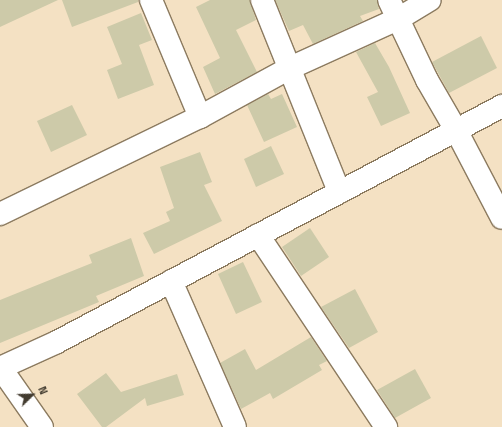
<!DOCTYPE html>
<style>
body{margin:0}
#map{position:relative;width:502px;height:427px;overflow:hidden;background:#f4e1c3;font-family:"Titillium Web",sans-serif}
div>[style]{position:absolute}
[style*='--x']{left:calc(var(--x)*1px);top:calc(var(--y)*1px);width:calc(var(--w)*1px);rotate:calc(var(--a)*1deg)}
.building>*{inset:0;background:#cdcaa9}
.roads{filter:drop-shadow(1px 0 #8c7b60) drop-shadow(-1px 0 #8c7b60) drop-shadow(0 1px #8c7b60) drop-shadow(0 -1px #8c7b60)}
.street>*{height:22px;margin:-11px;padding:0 11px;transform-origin:11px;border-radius:11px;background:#fff}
span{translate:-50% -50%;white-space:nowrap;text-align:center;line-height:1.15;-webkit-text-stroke:4px #f4e1c3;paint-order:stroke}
.north{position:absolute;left:12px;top:375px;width:40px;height:40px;-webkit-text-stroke:3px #f4e1c3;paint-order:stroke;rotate:67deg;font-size:11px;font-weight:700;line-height:16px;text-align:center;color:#433c30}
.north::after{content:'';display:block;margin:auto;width:14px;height:18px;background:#433c30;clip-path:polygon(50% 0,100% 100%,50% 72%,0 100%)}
</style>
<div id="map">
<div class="building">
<div style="clip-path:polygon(0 0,58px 0,0 27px)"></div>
<div style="clip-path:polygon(62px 0,138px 0,138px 2px,72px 27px)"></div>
<div style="clip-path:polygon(210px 0,250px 0,256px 20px,236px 30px,257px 72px,215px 94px,203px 67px,220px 58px,196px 7px)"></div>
<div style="clip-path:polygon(275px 0,377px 0,379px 9px,360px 16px,363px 21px,313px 44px,303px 25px,289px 31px)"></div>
<div style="clip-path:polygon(141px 13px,152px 40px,139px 45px,154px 85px,118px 99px,107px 70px,122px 64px,107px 27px)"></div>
<div style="clip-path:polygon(481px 36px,497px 68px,449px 93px,432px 62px)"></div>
<div style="clip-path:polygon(375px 43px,389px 67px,410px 113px,381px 126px,367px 97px,378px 92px,356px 52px)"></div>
<div style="clip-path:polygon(268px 94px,271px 99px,282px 94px,297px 127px,264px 142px,247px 105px)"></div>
<div style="clip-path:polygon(72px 105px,87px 135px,51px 152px,37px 121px)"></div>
<div style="clip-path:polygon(271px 146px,284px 174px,256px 187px,244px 159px)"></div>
<div style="clip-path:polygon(200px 152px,212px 182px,204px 185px,222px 221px,154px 254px,143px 233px,170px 221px,166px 212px,174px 208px,160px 167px)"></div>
<div style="clip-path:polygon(310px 228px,329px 257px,301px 276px,282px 247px)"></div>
<div style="clip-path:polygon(131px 238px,144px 276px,96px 296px,99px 302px,0 343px,0 300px,92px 263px,89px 255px)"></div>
<div style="clip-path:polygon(243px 262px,262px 302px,236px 314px,218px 274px)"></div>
<div style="clip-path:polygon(355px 289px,378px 332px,349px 348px,321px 307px)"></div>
<div style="clip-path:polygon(311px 337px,327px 361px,319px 365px,322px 370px,273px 399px,270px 393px,241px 409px,220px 363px,245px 349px,256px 370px)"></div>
<div style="clip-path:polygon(415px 369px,431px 398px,395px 418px,377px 390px)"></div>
<div style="clip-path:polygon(106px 373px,121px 392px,177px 374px,184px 395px,147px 406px,145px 398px,106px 427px,102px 427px,77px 394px)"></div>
</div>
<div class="roads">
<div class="street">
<div style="--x:151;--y:0;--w:127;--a:67.3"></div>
<div style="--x:262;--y:0;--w:207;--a:68.1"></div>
<div style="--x:389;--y:0;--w:89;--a:64.6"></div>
<div style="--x:427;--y:80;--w:58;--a:59.9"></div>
<div style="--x:456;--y:130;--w:99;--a:62.4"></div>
<div style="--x:0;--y:214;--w:222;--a:-25.9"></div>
<div style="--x:200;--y:117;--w:102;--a:-28.6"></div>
<div style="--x:290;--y:68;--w:119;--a:-24.4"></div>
<div style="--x:398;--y:19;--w:37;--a:-31"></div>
<div style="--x:258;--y:235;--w:231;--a:56.3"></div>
<div style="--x:171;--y:281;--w:159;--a:66.3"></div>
<div style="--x:0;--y:367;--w:73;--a:55"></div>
<div style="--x:0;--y:368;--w:63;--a:-24.5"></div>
<div style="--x:57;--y:342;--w:504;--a:-27.94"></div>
</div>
</div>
<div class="north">N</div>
</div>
